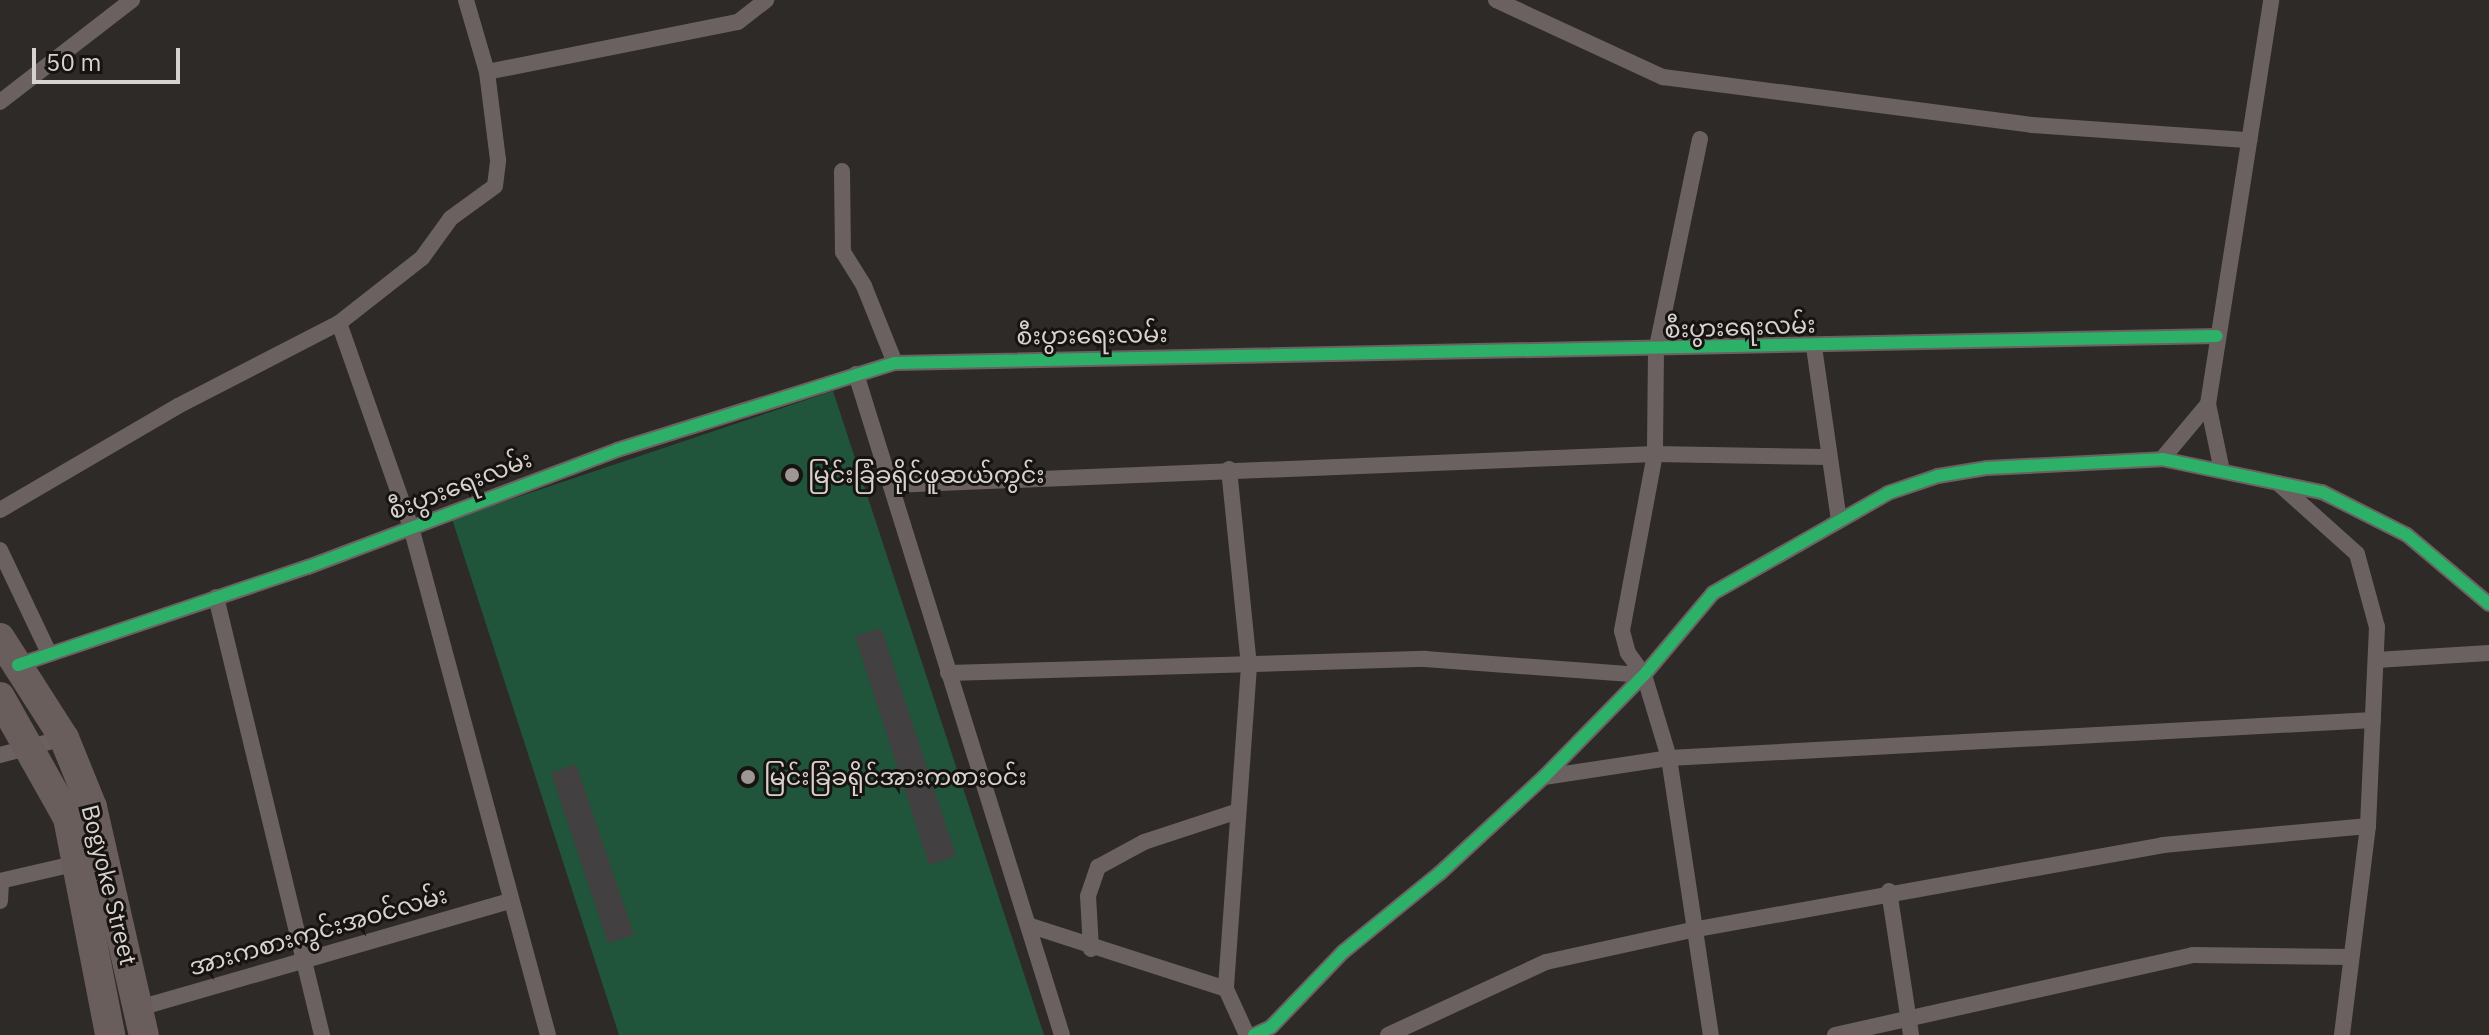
<!DOCTYPE html>
<meta charset="utf-8">
<style>
body{margin:0}
#map{position:relative;width:2489px;height:1035px;overflow:hidden;background:#2e2a27;font-family:"IBM Plex Sans","Noto Sans Myanmar",sans-serif}
div>[style]{position:absolute}
[style*='--x']{left:calc(var(--x)*1px);top:calc(var(--y)*1px);width:calc(var(--w)*1px);rotate:calc(var(--a)*1deg)}
.green>*{inset:0;background:#20543b}
.building>*{inset:0;background:#424040}
.street>*{height:16px;margin:-8px;padding:0 8px;transform-origin:8px;border-radius:8px;background:#6b6160}
.highway>*{height:30px;margin:-15px;padding:0 15px;transform-origin:15px;border-radius:15px;background:#6a5e5c}
.cycleway>*{height:12px;margin:-6px;padding:0 6px;transform-origin:6px;border-radius:6px;background:#2db169}
.dots>*{width:22px;height:22px;translate:-50% -50%;box-sizing:border-box;border:4px solid #161310;border-radius:50%}
span{translate:-50% -50%;white-space:nowrap;text-align:center;line-height:1.15;-webkit-text-stroke:6px #161310;paint-order:stroke}
.street-label{font-size:24px;color:#d8d2cf}
.poi-label{font-size:24px;color:#d8d2cf}
.left{translate:0 -50%;text-align:left}
.scale{position:absolute;left:32px;top:48px;width:148px;height:36px;box-sizing:border-box;border:4px solid #d8d2cf;border-top:0;padding-left:10px;font-size:24px;line-height:28px;white-space:nowrap;color:#d8d2cf;-webkit-text-stroke:6px #161310;paint-order:stroke}
</style>
<div id="map">
<div class="green">
<div style="clip-path:polygon(833px 391px,1044px 1035px,619px 1035px,452px 519px)"></div>
</div>
<div class="building">
<div style="clip-path:polygon(881px 628px,956px 856px,929px 865px,855px 636px)"></div>
<div style="clip-path:polygon(576px 764px,634px 935px,608px 943px,551px 773px)"></div>
</div>
<div class="street">
<div style="--x:1496;--y:0;--w:184;--a:24.8"></div>
<div style="--x:1663;--y:77;--w:372;--a:7.4"></div>
<div style="--x:2032;--y:125;--w:218;--a:4"></div>
<div style="--x:487;--y:72;--w:256;--a:-11.3"></div>
<div style="--x:738;--y:22;--w:36;--a:-38"></div>
<div style="--x:0;--y:102;--w:167;--a:-37.7"></div>
<div style="--x:1700;--y:139;--w:217;--a:101.7"></div>
<div style="--x:1656;--y:351;--w:103;--a:90.6"></div>
<div style="--x:1655;--y:454;--w:180;--a:100.6"></div>
<div style="--x:1622;--y:631;--w:23;--a:75"></div>
<div style="--x:1628;--y:653;--w:27;--a:54"></div>
<div style="--x:1644;--y:675;--w:87;--a:73.2"></div>
<div style="--x:1669;--y:758;--w:280;--a:81.4"></div>
<div style="--x:842;--y:171;--w:81;--a:89.3"></div>
<div style="--x:843;--y:252;--w:40;--a:58"></div>
<div style="--x:864;--y:286;--w:83;--a:68.1"></div>
<div style="--x:339;--y:323;--w:216;--a:70.6"></div>
<div style="--x:411;--y:527;--w:526;--a:74.91"></div>
<div style="--x:1814;--y:347;--w:175;--a:81.8"></div>
<div style="--x:856;--y:374;--w:692;--a:72.69"></div>
<div style="--x:2208;--y:404;--w:68;--a:78.2"></div>
<div style="--x:2162;--y:459;--w:72;--a:-50.1"></div>
<div style="--x:2208;--y:404;--w:409;--a:-81.1"></div>
<div style="--x:1229;--y:469;--w:198;--a:84.2"></div>
<div style="--x:1249;--y:666;--w:324;--a:94.1"></div>
<div style="--x:1226;--y:989;--w:51;--a:65.5"></div>
<div style="--x:2278;--y:483;--w:106;--a:41.9"></div>
<div style="--x:2357;--y:554;--w:76;--a:74.7"></div>
<div style="--x:2377;--y:627;--w:199;--a:92.6"></div>
<div style="--x:2368;--y:826;--w:211;--a:97.1"></div>
<div style="--x:891;--y:485;--w:765;--a:-2.32"></div>
<div style="--x:1655;--y:454;--w:172;--a:1"></div>
<div style="--x:0;--y:510;--w:206;--a:-30.3"></div>
<div style="--x:178;--y:406;--w:181;--a:-27.3"></div>
<div style="--x:339;--y:323;--w:105;--a:-38.1"></div>
<div style="--x:422;--y:258;--w:49;--a:-54.1"></div>
<div style="--x:451;--y:218;--w:54;--a:-36"></div>
<div style="--x:495;--y:186;--w:26;--a:-83"></div>
<div style="--x:498;--y:160;--w:89;--a:-97.1"></div>
<div style="--x:487;--y:72;--w:75;--a:-106.3"></div>
<div style="--x:0;--y:550;--w:112;--a:64.6"></div>
<div style="--x:216;--y:597;--w:451;--a:76.4"></div>
<div style="--x:2376;--y:660;--w:113;--a:-3.5"></div>
<div style="--x:18;--y:665;--w:306;--a:-18.7"></div>
<div style="--x:308;--y:567;--w:330;--a:-20.7"></div>
<div style="--x:617;--y:450;--w:291;--a:-17.4"></div>
<div style="--x:895;--y:363;--w:1322;--a:-1.17"></div>
<div style="--x:948;--y:673;--w:477;--a:-1.7"></div>
<div style="--x:1425;--y:659;--w:220;--a:4.2"></div>
<div style="--x:0;--y:755;--w:66;--a:-14.9"></div>
<div style="--x:1544;--y:777;--w:126;--a:-8.6"></div>
<div style="--x:1669;--y:758;--w:705;--a:-3.09"></div>
<div style="--x:0;--y:881;--w:80;--a:-13"></div>
<div style="--x:1889;--y:891;--w:146;--a:81.3"></div>
<div style="--x:0;--y:901;--w:20;--a:-87"></div>
<div style="--x:1028;--y:925;--w:208;--a:17.9"></div>
<div style="--x:1091;--y:949;--w:53;--a:-93.2"></div>
<div style="--x:1088;--y:896;--w:31;--a:-71"></div>
<div style="--x:1098;--y:867;--w:52;--a:-28.5"></div>
<div style="--x:1144;--y:842;--w:96;--a:-18.2"></div>
<div style="--x:139;--y:1008;--w:386;--a:-16.1"></div>
<div style="--x:1254;--y:1035;--w:19;--a:-25"></div>
<div style="--x:1271;--y:1027;--w:104;--a:-46.2"></div>
<div style="--x:1343;--y:952;--w:125;--a:-39.2"></div>
<div style="--x:1440;--y:873;--w:142;--a:-42.7"></div>
<div style="--x:1544;--y:777;--w:143;--a:-45.6"></div>
<div style="--x:1644;--y:675;--w:107;--a:-49.9"></div>
<div style="--x:1713;--y:593;--w:202;--a:-29.7"></div>
<div style="--x:1888;--y:493;--w:53;--a:-18.8"></div>
<div style="--x:1938;--y:476;--w:50;--a:-9.3"></div>
<div style="--x:1987;--y:468;--w:175;--a:-2.9"></div>
<div style="--x:2162;--y:459;--w:163;--a:11.7"></div>
<div style="--x:2322;--y:492;--w:95;--a:26.8"></div>
<div style="--x:2407;--y:535;--w:107;--a:40.1"></div>
<div style="--x:1388;--y:1035;--w:174;--a:-24.8"></div>
<div style="--x:1546;--y:962;--w:149;--a:-12.4"></div>
<div style="--x:1692;--y:930;--w:479;--a:-10.2"></div>
<div style="--x:2163;--y:845;--w:206;--a:-5.3"></div>
<div style="--x:1835;--y:1035;--w:367;--a:-12.6"></div>
<div style="--x:2193;--y:955;--w:158;--a:0.7"></div>
</div>
<div class="highway">
<div style="--x:0;--y:638;--w:119;--a:57.4"></div>
<div style="--x:64;--y:738;--w:74;--a:67.9"></div>
<div style="--x:92;--y:807;--w:234;--a:77.2"></div>
<div style="--x:0;--y:697;--w:139;--a:60.7"></div>
<div style="--x:68;--y:818;--w:221;--a:79"></div>
</div>
<div class="cycleway">
<div style="--x:18;--y:665;--w:306;--a:-18.7"></div>
<div style="--x:308;--y:567;--w:330;--a:-20.7"></div>
<div style="--x:617;--y:450;--w:291;--a:-17.4"></div>
<div style="--x:895;--y:363;--w:1322;--a:-1.17"></div>
<div style="--x:1254;--y:1035;--w:19;--a:-25"></div>
<div style="--x:1271;--y:1027;--w:104;--a:-46.2"></div>
<div style="--x:1343;--y:952;--w:125;--a:-39.2"></div>
<div style="--x:1440;--y:873;--w:142;--a:-42.7"></div>
<div style="--x:1544;--y:777;--w:143;--a:-45.6"></div>
<div style="--x:1644;--y:675;--w:107;--a:-49.9"></div>
<div style="--x:1713;--y:593;--w:202;--a:-29.7"></div>
<div style="--x:1888;--y:493;--w:53;--a:-18.8"></div>
<div style="--x:1938;--y:476;--w:50;--a:-9.3"></div>
<div style="--x:1987;--y:468;--w:175;--a:-2.9"></div>
<div style="--x:2162;--y:459;--w:163;--a:11.7"></div>
<div style="--x:2322;--y:492;--w:95;--a:26.8"></div>
<div style="--x:2407;--y:535;--w:107;--a:40.1"></div>
</div>
<div class="dots">
<div style="left:792px;top:475px;background:#9c9794"></div>
<div style="left:748px;top:777px;background:#9c9794"></div>
</div>
<div class="street-label">
<span style="left:1740px;top:327px;rotate:-2deg">စီးပွားရေးလမ်း</span>
<span style="left:1092px;top:335px;rotate:-1deg">စီးပွားရေးလမ်း</span>
<span style="left:460px;top:485px;rotate:-21deg">စီးပွားရေးလမ်း</span>
<span style="left:109px;top:885px;rotate:76deg">Bogyoke Street</span>
<span style="left:318px;top:931px;rotate:-16deg">အားကစားကွင်းအဝင်လမ်း</span>
</div>
<div class="poi-label">
<span class="left" style="left:808px;top:475px">မြင်းခြံခရိုင်ဖူဆယ်ကွင်း</span>
<span class="left" style="left:764px;top:777px">မြင်းခြံခရိုင်အားကစားဝင်း</span>
</div>
<div class="scale">50 m</div>
</div>
